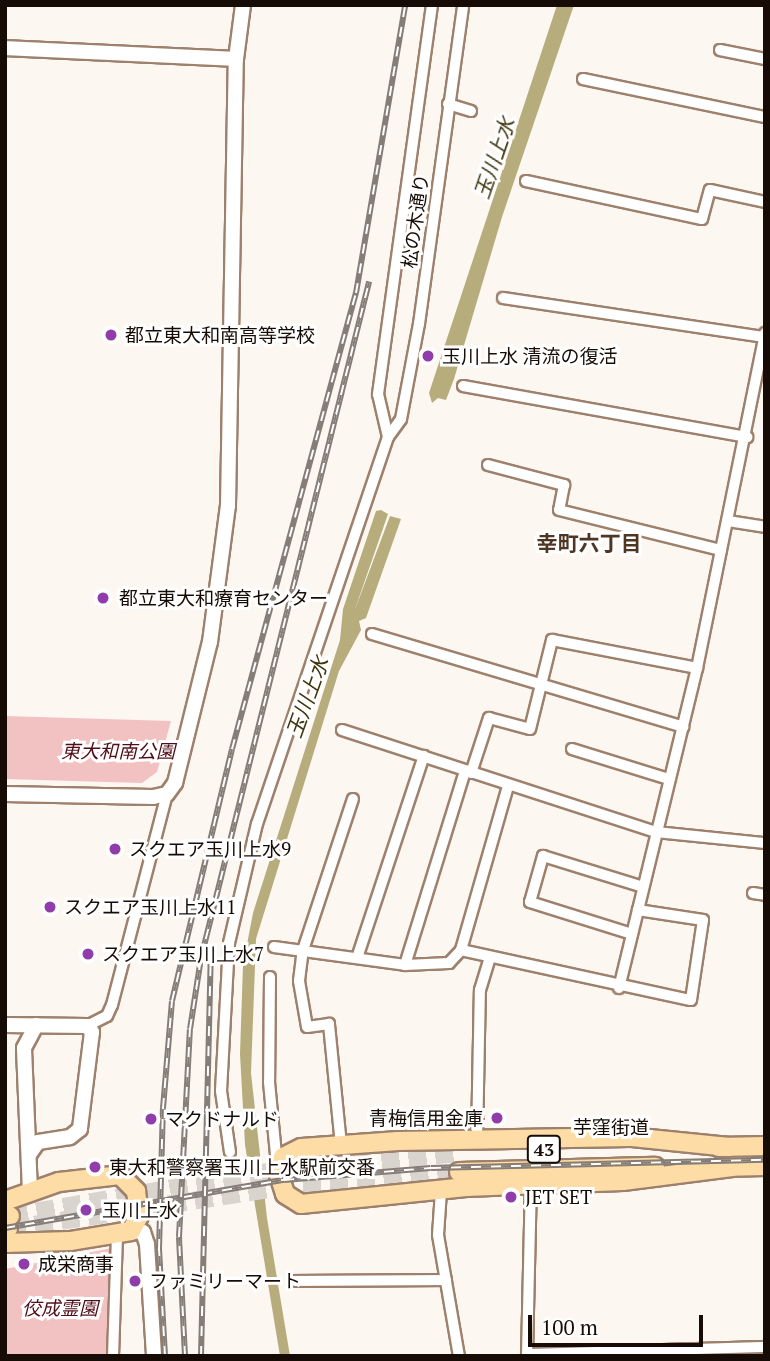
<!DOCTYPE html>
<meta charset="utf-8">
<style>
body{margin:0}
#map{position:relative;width:770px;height:1361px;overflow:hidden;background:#fdf7f2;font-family:"PT Serif","Noto Sans JP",serif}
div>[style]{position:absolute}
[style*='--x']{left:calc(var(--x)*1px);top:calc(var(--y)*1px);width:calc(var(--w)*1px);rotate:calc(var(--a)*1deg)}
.green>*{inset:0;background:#f2c2c3}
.water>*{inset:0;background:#b7ac7c}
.primary-tunnel>*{height:18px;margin-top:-9px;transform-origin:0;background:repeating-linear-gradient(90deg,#dad4ce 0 18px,transparent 0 27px)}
.roads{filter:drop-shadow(2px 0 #9e816c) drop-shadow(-2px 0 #9e816c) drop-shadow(0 2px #9e816c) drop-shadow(0 -2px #9e816c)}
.minor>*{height:10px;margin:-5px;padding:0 5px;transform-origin:5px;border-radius:5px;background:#fff}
.tertiary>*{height:14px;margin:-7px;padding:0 7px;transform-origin:7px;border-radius:7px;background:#fff}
.primary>*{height:18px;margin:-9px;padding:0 9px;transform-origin:9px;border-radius:9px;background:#fedca5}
.rail>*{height:6px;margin-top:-3px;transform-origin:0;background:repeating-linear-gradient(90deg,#fff 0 10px,#857d77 0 20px);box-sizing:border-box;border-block:2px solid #857d77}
.dots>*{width:19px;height:19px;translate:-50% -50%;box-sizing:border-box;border:4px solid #fff;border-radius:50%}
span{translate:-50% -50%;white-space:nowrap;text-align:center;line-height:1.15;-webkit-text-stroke:6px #fff;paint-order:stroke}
.shield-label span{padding:2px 5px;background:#fff;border:2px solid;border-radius:5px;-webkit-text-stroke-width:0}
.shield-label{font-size:18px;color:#160c05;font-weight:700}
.street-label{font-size:19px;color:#160c05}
.poi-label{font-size:19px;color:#160c05}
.left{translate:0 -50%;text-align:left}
.right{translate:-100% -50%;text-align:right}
.park-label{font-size:19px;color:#4f0d18;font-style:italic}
.water-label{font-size:21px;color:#3e360e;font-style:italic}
.neighbourhood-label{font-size:21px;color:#4f3623;font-weight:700}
.frame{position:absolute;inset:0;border:7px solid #160c05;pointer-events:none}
.scale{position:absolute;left:528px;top:1315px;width:175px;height:32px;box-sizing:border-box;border:4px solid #160c05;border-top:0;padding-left:9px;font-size:21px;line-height:24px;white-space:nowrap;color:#160c05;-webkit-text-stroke:5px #fff;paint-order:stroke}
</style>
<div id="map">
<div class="green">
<div style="clip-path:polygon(5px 716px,171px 721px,157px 772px,142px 783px,5px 779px)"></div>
<div style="clip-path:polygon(112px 1248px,106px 1356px,5px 1356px,5px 1269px)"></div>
</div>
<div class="water">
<div style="clip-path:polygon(557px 5px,574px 5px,502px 217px,454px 379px,446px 400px,438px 398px,432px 403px,429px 393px)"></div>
<div style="clip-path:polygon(381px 510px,388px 514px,354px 612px,390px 516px,401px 519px,366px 618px,359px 621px,361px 630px,339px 671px,256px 939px,251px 1073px,267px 1218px,290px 1356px,280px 1356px,245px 1145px,240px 1054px,243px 965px,253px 913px,340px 640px,343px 609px,376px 511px)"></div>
</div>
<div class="primary-tunnel">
<div style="--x:10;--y:1216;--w:268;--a:-9.7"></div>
<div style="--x:274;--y:1171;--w:185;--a:-5.6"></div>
<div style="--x:8;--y:1229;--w:271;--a:-8.7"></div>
<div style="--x:276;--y:1188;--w:184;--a:-5"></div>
</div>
<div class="roads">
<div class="minor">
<div style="--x:720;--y:50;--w:46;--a:11.3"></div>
<div style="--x:583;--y:79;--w:186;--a:11.8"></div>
<div style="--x:448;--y:104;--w:24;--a:17"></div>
<div style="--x:526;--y:181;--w:180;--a:12.2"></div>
<div style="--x:702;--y:219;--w:30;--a:-75"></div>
<div style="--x:710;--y:190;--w:56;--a:12.3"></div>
<div style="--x:503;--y:298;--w:263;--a:8.5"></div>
<div style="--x:463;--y:386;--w:289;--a:10.2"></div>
<div style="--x:388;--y:437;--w:22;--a:-54"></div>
<div style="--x:401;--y:419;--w:97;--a:-79.3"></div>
<div style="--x:419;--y:324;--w:322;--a:-82.1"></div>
<div style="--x:488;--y:465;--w:79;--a:14.7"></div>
<div style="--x:564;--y:485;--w:25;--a:101"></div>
<div style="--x:559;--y:510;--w:167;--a:13.9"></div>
<div style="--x:728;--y:521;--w:37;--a:9"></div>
<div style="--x:372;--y:634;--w:325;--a:16.6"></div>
<div style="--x:342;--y:730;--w:330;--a:18"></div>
<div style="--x:656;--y:832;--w:110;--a:5.8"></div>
<div style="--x:572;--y:749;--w:102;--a:17.2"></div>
<div style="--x:471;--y:773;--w:58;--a:-71.9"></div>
<div style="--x:489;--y:718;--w:42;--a:15"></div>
<div style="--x:530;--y:729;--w:92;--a:-76.1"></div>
<div style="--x:552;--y:640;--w:148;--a:10.9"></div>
<div style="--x:753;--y:893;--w:12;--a:9"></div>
<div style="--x:632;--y:934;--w:107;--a:-162.6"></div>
<div style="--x:530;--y:902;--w:48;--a:-74.2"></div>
<div style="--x:543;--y:856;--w:105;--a:17.2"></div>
<div style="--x:274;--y:947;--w:132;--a:7.8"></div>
<div style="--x:405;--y:965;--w:44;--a:-2.6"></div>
<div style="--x:449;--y:963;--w:18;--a:-47"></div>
<div style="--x:461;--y:950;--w:171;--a:-74"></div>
<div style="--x:461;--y:950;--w:235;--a:12.3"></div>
<div style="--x:691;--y:1000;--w:81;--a:-81.5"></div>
<div style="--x:703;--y:920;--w:66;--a:-171.3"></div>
<div style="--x:357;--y:958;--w:213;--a:-71.7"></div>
<div style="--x:405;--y:965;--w:203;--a:-72.8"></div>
<div style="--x:270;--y:977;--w:105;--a:90.5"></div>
<div style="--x:269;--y:1082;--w:73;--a:84.5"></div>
<div style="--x:619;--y:988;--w:329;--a:-76.3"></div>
<div style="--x:697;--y:668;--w:342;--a:-78.5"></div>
<div style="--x:87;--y:1026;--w:22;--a:-27"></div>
<div style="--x:107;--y:1016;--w:12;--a:-66"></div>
<div style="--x:112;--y:1005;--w:218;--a:-75.4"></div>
<div style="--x:477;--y:1141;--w:151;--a:-88.9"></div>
<div style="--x:480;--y:990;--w:34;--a:-73"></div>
<div style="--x:341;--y:1145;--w:122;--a:-95.7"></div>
<div style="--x:329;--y:1024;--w:22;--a:172"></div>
<div style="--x:307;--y:1027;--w:47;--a:-99.9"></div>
<div style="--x:299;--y:981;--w:31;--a:-83"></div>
<div style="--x:303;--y:950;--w:159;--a:-71.7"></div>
<div style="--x:230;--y:1152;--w:62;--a:-98.4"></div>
<div style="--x:221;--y:1091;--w:148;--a:-86.9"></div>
<div style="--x:229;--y:943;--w:122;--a:-76.8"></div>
<div style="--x:257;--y:824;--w:409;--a:-71.3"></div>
<div style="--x:388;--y:437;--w:44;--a:-103.1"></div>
<div style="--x:378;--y:394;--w:393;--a:-82.1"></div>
<div style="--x:441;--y:1191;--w:44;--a:93.9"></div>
<div style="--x:438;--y:1235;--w:123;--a:80.2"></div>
<div style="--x:295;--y:1281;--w:151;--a:-0.4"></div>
<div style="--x:527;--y:1354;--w:238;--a:-1.7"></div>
<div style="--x:113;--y:1356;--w:123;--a:-88.1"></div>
<div style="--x:527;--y:1356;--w:172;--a:-88.7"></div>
</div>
<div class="tertiary">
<div style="--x:5;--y:48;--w:231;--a:2.7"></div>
<div style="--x:5;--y:794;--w:148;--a:1.2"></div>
<div style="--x:153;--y:797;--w:14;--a:-12"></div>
<div style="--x:167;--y:794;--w:14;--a:-54"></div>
<div style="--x:175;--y:783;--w:145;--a:-76.1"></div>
<div style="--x:210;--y:642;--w:137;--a:-82.5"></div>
<div style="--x:228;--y:506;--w:447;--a:-89"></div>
<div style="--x:236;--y:59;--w:54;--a:-82.6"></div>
<div style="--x:5;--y:1025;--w:82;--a:0.7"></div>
<div style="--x:87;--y:1026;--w:8;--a:50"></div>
<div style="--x:92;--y:1032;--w:98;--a:97.1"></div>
<div style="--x:80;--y:1129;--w:13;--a:141"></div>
<div style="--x:70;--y:1137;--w:32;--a:171"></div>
<div style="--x:38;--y:1142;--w:16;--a:125"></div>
<div style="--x:30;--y:1192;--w:144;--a:-92.4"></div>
<div style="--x:24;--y:1048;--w:26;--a:-62"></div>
<div style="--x:131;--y:1231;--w:12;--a:5"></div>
<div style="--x:143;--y:1232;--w:13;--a:72"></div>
<div style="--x:147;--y:1244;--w:112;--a:86.4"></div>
</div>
<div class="primary">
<div style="--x:719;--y:1147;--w:46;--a:-1.2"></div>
<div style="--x:729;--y:1147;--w:100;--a:-174.2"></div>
<div style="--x:630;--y:1137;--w:232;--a:179"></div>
<div style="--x:398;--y:1141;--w:97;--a:175.9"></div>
<div style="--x:301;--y:1148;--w:20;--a:153"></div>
<div style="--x:283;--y:1157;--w:16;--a:108"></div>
<div style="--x:278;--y:1172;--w:23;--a:72"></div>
<div style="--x:285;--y:1194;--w:19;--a:32"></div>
<div style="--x:301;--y:1204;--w:166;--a:-5.9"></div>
<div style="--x:466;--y:1187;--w:157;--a:-2.2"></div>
<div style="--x:623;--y:1181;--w:110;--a:-7.3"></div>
<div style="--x:721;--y:1167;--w:44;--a:-1.3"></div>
<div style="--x:459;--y:1172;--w:196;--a:-1.5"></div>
<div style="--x:5;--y:1201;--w:57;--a:-19.4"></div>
<div style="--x:59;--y:1182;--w:61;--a:-6.5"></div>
<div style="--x:120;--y:1175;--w:23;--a:45"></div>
<div style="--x:136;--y:1191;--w:25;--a:83"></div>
<div style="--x:139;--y:1216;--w:17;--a:118"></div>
<div style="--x:131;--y:1231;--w:62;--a:170.7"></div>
<div style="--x:70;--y:1241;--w:65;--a:178.2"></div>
<div style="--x:5;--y:1217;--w:5;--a:-11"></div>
<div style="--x:5;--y:1229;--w:3;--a:0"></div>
</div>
</div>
<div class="rail">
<div style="--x:5;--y:1228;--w:283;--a:-9.8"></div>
<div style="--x:284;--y:1180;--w:147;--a:-4.7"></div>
<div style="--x:431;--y:1168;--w:334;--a:-1.4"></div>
<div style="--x:165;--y:1356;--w:107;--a:-93.2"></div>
<div style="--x:159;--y:1249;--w:141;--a:-88.4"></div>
<div style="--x:163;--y:1108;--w:107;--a:-85.2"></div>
<div style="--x:172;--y:1001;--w:259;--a:-76.6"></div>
<div style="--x:232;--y:749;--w:473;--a:-74.8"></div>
<div style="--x:356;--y:293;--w:292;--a:-80.3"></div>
<div style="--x:185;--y:1356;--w:119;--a:-92.9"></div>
<div style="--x:179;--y:1237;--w:208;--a:-87"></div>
<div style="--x:190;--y:1029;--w:72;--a:-81.2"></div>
<div style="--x:201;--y:958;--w:697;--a:-76.04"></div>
<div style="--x:201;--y:1356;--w:399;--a:-88.6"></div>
</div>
<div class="dots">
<div style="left:111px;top:335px;background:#903dab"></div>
<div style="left:428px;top:356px;background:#903dab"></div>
<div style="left:103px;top:598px;background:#903dab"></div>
<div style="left:115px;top:849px;background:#903dab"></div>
<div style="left:50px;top:907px;background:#903dab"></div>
<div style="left:88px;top:954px;background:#903dab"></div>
<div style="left:497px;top:1118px;background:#903dab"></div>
<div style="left:151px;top:1119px;background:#903dab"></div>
<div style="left:95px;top:1167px;background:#903dab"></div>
<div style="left:511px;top:1197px;background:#903dab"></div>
<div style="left:86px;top:1210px;background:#903dab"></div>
<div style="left:24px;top:1264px;background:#903dab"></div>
<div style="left:135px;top:1281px;background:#903dab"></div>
</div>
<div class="shield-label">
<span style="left:544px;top:1149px">43</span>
</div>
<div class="street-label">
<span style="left:415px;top:221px;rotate:-82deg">松の木通り</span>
<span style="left:611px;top:1127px">芋窪街道</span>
</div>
<div class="poi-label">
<span class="left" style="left:125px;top:335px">都立東大和南高等学校</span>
<span class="left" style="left:442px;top:356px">玉川上水 清流の復活</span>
<span class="left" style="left:119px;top:598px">都立東大和療育センター</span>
<span class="left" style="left:129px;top:849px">スクエア玉川上水9</span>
<span class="left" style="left:64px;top:907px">スクエア玉川上水11</span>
<span class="left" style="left:102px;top:954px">スクエア玉川上水7</span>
<span class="right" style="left:483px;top:1118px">青梅信用金庫</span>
<span class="left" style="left:165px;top:1119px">マクドナルド</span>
<span class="left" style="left:109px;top:1167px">東大和警察署玉川上水駅前交番</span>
<span class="left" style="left:525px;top:1197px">JET SET</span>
<span class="left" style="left:102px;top:1210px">玉川上水</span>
<span class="left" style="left:38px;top:1264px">成栄商事</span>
<span class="left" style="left:149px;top:1281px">ファミリーマート</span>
</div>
<div class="park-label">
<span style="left:118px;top:751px">東大和南公園</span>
<span style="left:60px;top:1308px">佼成霊園</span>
</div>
<div class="water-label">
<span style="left:494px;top:158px;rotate:-71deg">玉川上水</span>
<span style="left:307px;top:697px;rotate:-70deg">玉川上水</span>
</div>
<div class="neighbourhood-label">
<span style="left:589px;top:543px">幸町六丁目</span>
</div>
<div class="frame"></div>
<div class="scale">100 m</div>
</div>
